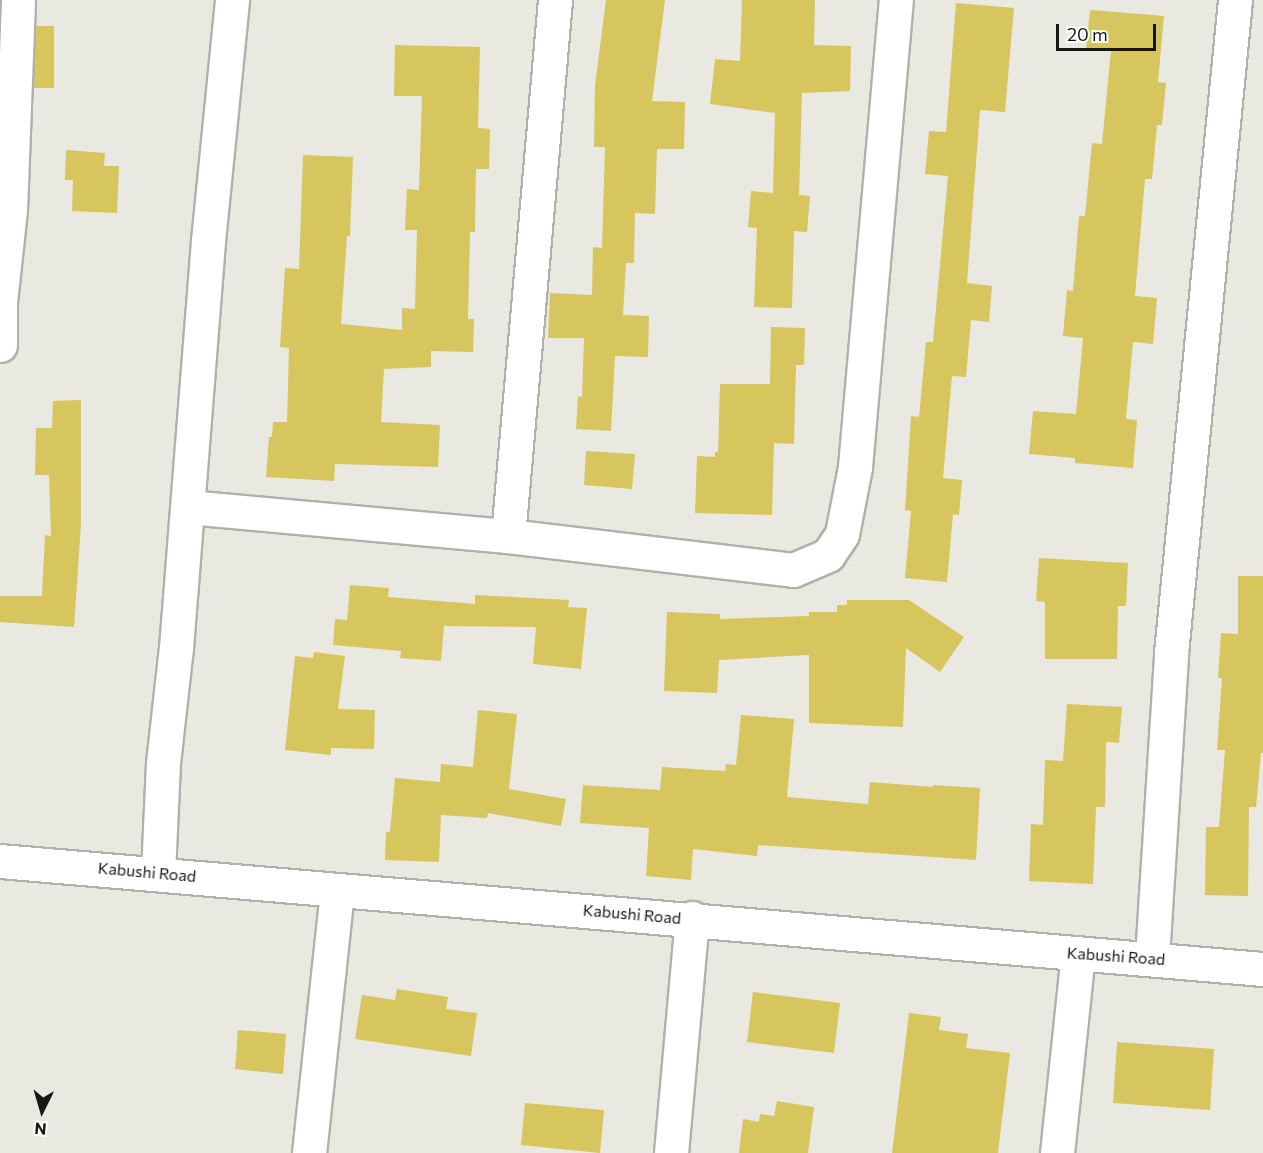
<!DOCTYPE html>
<style>
body{margin:0}
#map{position:relative;width:1263px;height:1153px;overflow:hidden;background:#eae9e1;font-family:Commissioner,sans-serif}
div>[style]{position:absolute}
[style*='--x']{left:calc(var(--x)*1px);top:calc(var(--y)*1px);width:calc(var(--w)*1px);rotate:calc(var(--a)*1deg)}
.building>*{inset:0;background:#d7c55d}
.roads{filter:drop-shadow(2px 0 #b2b1a9) drop-shadow(-2px 0 #b2b1a9) drop-shadow(0 2px #b2b1a9) drop-shadow(0 -2px #b2b1a9)}
.minor>*{height:33px;margin:-16.5px;padding:0 16.5px;transform-origin:16.5px;border-radius:16.5px;background:#fff}
.tertiary>*{height:33px;margin:-16.5px;padding:0 16.5px;transform-origin:16.5px;border-radius:16.5px;background:#fff}
.secondary>*{height:33px;margin:-16.5px;padding:0 16.5px;transform-origin:16.5px;border-radius:16.5px;background:#fff}
span{translate:-50% -50%;white-space:nowrap;text-align:center;line-height:1.15;-webkit-text-stroke:5px #fff;paint-order:stroke}
.street-label{font-size:16px;color:#171714}
.north{position:absolute;left:12px;top:1081px;width:60px;height:60px;-webkit-text-stroke:4px #fff;paint-order:stroke;rotate:185deg;font-size:16px;font-weight:700;line-height:24px;text-align:center;color:#171714}
.north::after{content:'';display:block;margin:auto;width:21px;height:27px;background:#171714;clip-path:polygon(50% 0,100% 100%,50% 72%,0 100%)}
.scale{position:absolute;left:1056px;top:24px;width:100px;height:27px;box-sizing:border-box;border:3px solid #171714;border-top:0;padding-left:8px;font-size:18px;line-height:21px;white-space:nowrap;color:#171714;-webkit-text-stroke:4px #fff;paint-order:stroke}
</style>
<div id="map">
<div class="building">
<div style="clip-path:polygon(606px 0,665px 0,652px 101px,685px 102px,684px 149px,657px 149px,655px 214px,635px 213px,634px 263px,626px 263px,623px 315px,649px 316px,648px 357px,615px 356px,611px 431px,576px 429px,578px 396px,582px 397px,584px 338px,548px 338px,550px 293px,592px 295px,593px 247px,602px 248px,605px 147px,594px 147px,595px 85px)"></div>
<div style="clip-path:polygon(742px 0,815px 0,814px 45px,851px 46px,850px 91px,802px 93px,799px 195px,810px 196px,807px 232px,794px 231px,792px 308px,754px 307px,757px 228px,748px 227px,751px 191px,773px 193px,775px 113px,710px 104px,715px 59px,740px 61px)"></div>
<div style="clip-path:polygon(956px 3px,1014px 8px,1005px 112px,980px 110px,967px 283px,992px 286px,989px 322px,971px 320px,966px 377px,952px 376px,943px 478px,962px 480px,959px 515px,953px 514px,947px 582px,905px 578px,911px 511px,905px 510px,911px 416px,919px 417px,926px 342px,933px 342px,948px 176px,925px 174px,929px 131px,946px 132px)"></div>
<div style="clip-path:polygon(1090px 10px,1164px 16px,1158px 82px,1166px 83px,1162px 125px,1157px 125px,1152px 179px,1145px 179px,1135px 296px,1157px 298px,1153px 344px,1133px 342px,1126px 419px,1137px 420px,1133px 468px,1075px 463px,1075px 458px,1029px 454px,1033px 411px,1076px 414px,1083px 338px,1063px 336px,1067px 290px,1073px 291px,1079px 216px,1085px 216px,1092px 143px,1102px 144px,1111px 50px,1086px 48px)"></div>
<div style="clip-path:polygon(36px 26px,54px 26px,54px 88px,33px 88px)"></div>
<div style="clip-path:polygon(395px 45px,480px 47px,478px 128px,490px 129px,489px 169px,476px 169px,475px 232px,470px 232px,468px 319px,474px 319px,473px 352px,431px 351px,431px 367px,384px 369px,381px 422px,440px 425px,438px 467px,335px 464px,334px 481px,266px 477px,269px 437px,272px 437px,273px 422px,287px 422px,289px 348px,280px 347px,285px 268px,299px 269px,303px 155px,353px 157px,350px 236px,347px 236px,341px 324px,402px 330px,402px 308px,415px 309px,417px 230px,405px 230px,407px 189px,419px 190px,422px 96px,394px 96px)"></div>
<div style="clip-path:polygon(66px 150px,105px 153px,104px 166px,119px 166px,117px 213px,72px 211px,73px 180px,65px 180px)"></div>
<div style="clip-path:polygon(771px 327px,805px 328px,804px 365px,796px 365px,794px 444px,774px 443px,772px 515px,695px 513px,697px 456px,715px 457px,715px 452px,718px 452px,720px 384px,770px 384px)"></div>
<div style="clip-path:polygon(81px 400px,81px 524px,74px 627px,0 622px,0 596px,42px 596px,45px 535px,51px 536px,49px 475px,35px 475px,36px 428px,52px 428px,53px 401px)"></div>
<div style="clip-path:polygon(586px 451px,635px 454px,632px 489px,584px 485px)"></div>
<div style="clip-path:polygon(1039px 558px,1128px 563px,1126px 606px,1118px 606px,1117px 659px,1045px 659px,1045px 602px,1036px 601px)"></div>
<div style="clip-path:polygon(1238px 576px,1263px 576px,1263px 753px,1261px 753px,1256px 807px,1249px 807px,1248px 896px,1205px 895px,1206px 827px,1219px 827px,1225px 750px,1217px 750px,1222px 678px,1218px 678px,1221px 633px,1238px 634px)"></div>
<div style="clip-path:polygon(350px 585px,389px 588px,388px 597px,475px 604px,475px 595px,569px 600px,568px 607px,587px 608px,581px 669px,533px 664px,536px 627px,444px 626px,441px 661px,400px 658px,401px 651px,333px 645px,335px 619px,347px 620px)"></div>
<div style="clip-path:polygon(847px 600px,909px 600px,964px 637px,940px 672px,906px 648px,903px 727px,809px 723px,809px 655px,719px 660px,717px 693px,664px 691px,667px 612px,720px 614px,720px 619px,809px 616px,809px 612px,837px 612px,837px 605px,847px 605px)"></div>
<div style="clip-path:polygon(314px 652px,345px 656px,338px 709px,375px 710px,374px 749px,331px 748px,331px 755px,285px 750px,295px 656px,313px 658px)"></div>
<div style="clip-path:polygon(1067px 704px,1122px 707px,1119px 743px,1106px 742px,1105px 807px,1096px 807px,1093px 884px,1029px 881px,1031px 824px,1043px 825px,1045px 760px,1063px 761px)"></div>
<div style="clip-path:polygon(478px 710px,517px 714px,509px 789px,566px 799px,561px 826px,488px 813px,487px 818px,441px 815px,439px 862px,385px 860px,386px 832px,390px 832px,395px 778px,440px 782px,441px 764px,473px 767px)"></div>
<div style="clip-path:polygon(741px 715px,794px 719px,787px 797px,868px 804px,870px 782px,933px 787px,933px 785px,980px 788px,976px 860px,758px 845px,757px 856px,693px 849px,691px 880px,646px 876px,649px 828px,580px 823px,583px 785px,660px 790px,662px 767px,725px 771px,726px 764px,736px 765px)"></div>
<div style="clip-path:polygon(397px 989px,448px 997px,446px 1009px,477px 1013px,471px 1056px,355px 1039px,362px 995px,395px 1000px)"></div>
<div style="clip-path:polygon(753px 992px,840px 1003px,834px 1053px,747px 1042px)"></div>
<div style="clip-path:polygon(909px 1013px,941px 1017px,939px 1030px,968px 1034px,966px 1048px,1010px 1053px,998px 1153px,892px 1153px)"></div>
<div style="clip-path:polygon(238px 1030px,286px 1034px,283px 1074px,235px 1069px)"></div>
<div style="clip-path:polygon(1117px 1042px,1214px 1049px,1210px 1110px,1113px 1103px)"></div>
<div style="clip-path:polygon(777px 1101px,814px 1107px,808px 1153px,739px 1153px,743px 1119px,759px 1122px,760px 1114px,774px 1116px)"></div>
<div style="clip-path:polygon(525px 1103px,604px 1110px,600px 1153px,521px 1145px)"></div>
</div>
<div class="roads">
<div class="minor">
<div style="--x:0;--y:345;--w:43;--a:-90"></div>
<div style="--x:0;--y:302;--w:93;--a:-83.8"></div>
<div style="--x:10;--y:210;--w:210;--a:-87.8"></div>
<div style="--x:188;--y:507;--w:321;--a:5.2"></div>
<div style="--x:508;--y:536;--w:287;--a:6.8"></div>
<div style="--x:793;--y:570;--w:38;--a:-23"></div>
<div style="--x:828;--y:555;--w:25;--a:-56"></div>
<div style="--x:842;--y:534;--w:68;--a:-79"></div>
<div style="--x:855;--y:467;--w:469;--a:-85"></div>
<div style="--x:508;--y:536;--w:538;--a:-84.99"></div>
<div style="--x:1152;--y:958;--w:306;--a:-86.4"></div>
<div style="--x:1171;--y:653;--w:656;--a:-84.4"></div>
<div style="--x:309;--y:1153;--w:264;--a:-83.9"></div>
<div style="--x:671;--y:1153;--w:236;--a:-84.9"></div>
<div style="--x:1057;--y:1153;--w:200;--a:-84"></div>
</div>
<div class="tertiary">
<div style="--x:158;--y:873;--w:110;--a:-87.4"></div>
<div style="--x:163;--y:763;--w:116;--a:-83.6"></div>
<div style="--x:176;--y:648;--w:408;--a:-85.5"></div>
<div style="--x:208;--y:241;--w:242;--a:-84.3"></div>
</div>
<div class="secondary">
<div style="--x:0;--y:861;--w:1268;--a:4.89"></div>
</div>
</div>
<div class="street-label">
<span style="left:147px;top:872px;rotate:5deg">Kabushi Road</span>
<span style="left:632px;top:914px;rotate:5deg">Kabushi Road</span>
<span style="left:1116px;top:956px;rotate:4deg">Kabushi Road</span>
</div>
<div class="north">N</div>
<div class="scale">20 m</div>
</div>
